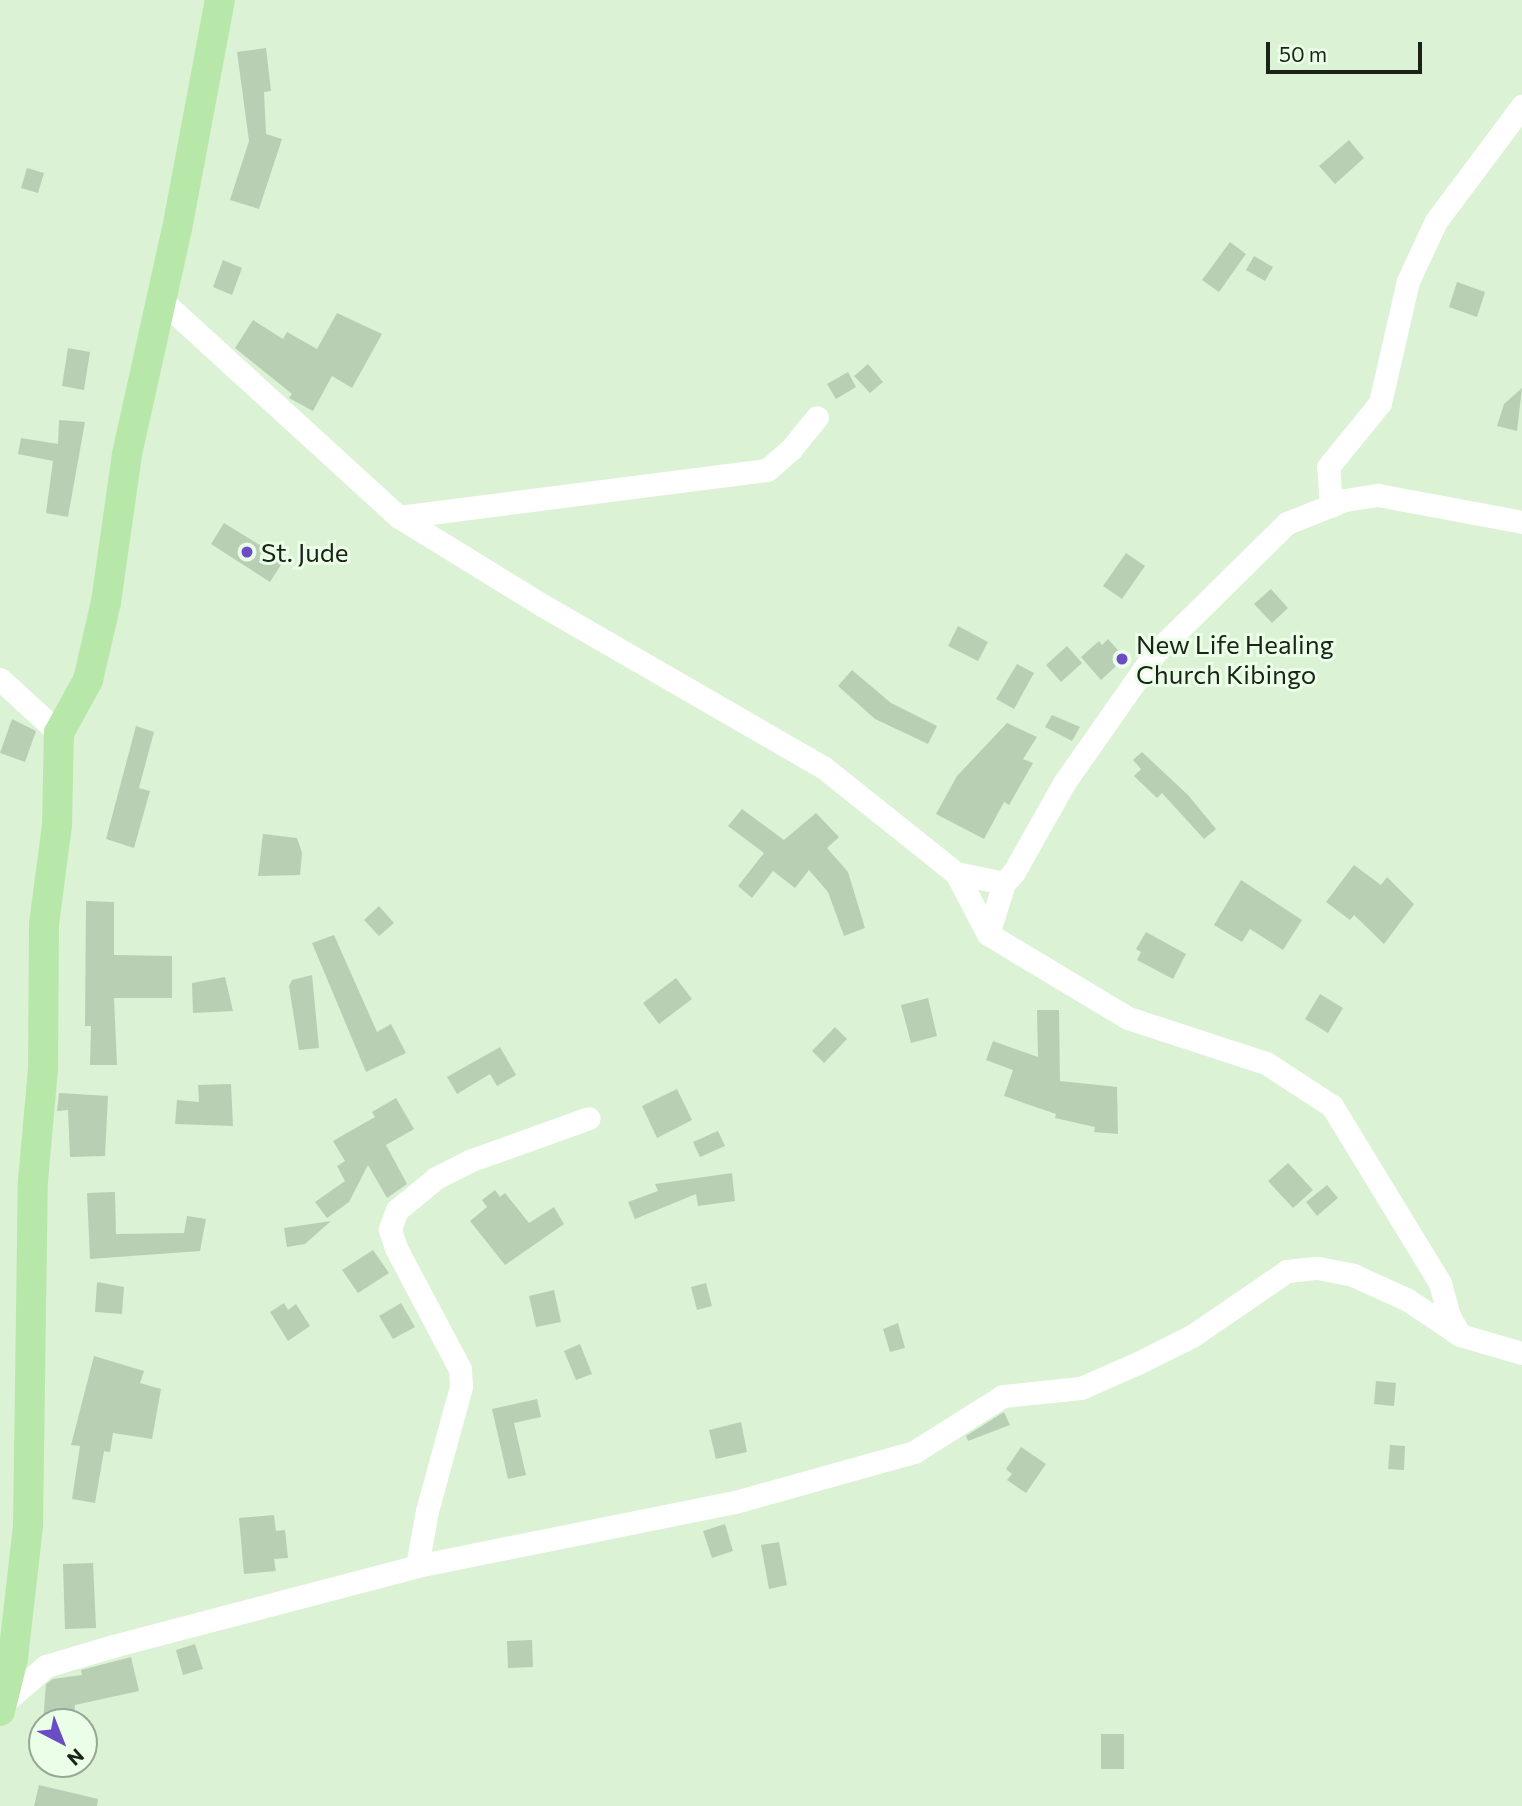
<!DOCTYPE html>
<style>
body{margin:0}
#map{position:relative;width:1522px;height:1806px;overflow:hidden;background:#dbf2d5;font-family:Commissioner,sans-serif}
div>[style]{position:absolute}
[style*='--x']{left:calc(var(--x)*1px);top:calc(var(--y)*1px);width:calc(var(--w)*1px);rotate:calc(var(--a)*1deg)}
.building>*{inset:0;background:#b9cfb3}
.minor>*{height:23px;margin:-11.5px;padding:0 11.5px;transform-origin:11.5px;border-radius:11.5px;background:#fff}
.major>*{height:30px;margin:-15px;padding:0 15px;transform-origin:15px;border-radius:15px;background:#b7e8aa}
.dots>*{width:19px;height:19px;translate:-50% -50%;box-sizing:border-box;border:4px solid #ebfee7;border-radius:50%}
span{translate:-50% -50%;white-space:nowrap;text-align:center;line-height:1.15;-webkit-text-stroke:6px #ebfee7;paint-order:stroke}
.poi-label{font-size:26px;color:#1b2319}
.left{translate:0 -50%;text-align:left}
.north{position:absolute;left:28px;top:1708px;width:70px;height:70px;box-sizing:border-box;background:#ebfee7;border:2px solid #98a695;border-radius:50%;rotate:138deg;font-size:19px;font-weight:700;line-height:28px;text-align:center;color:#1b2319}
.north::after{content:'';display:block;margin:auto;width:24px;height:32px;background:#6a4dc6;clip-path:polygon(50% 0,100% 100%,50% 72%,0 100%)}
.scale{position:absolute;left:1266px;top:42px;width:156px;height:32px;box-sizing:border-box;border:4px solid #1b2319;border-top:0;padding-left:9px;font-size:21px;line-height:24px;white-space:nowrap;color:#1b2319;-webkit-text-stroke:5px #ebfee7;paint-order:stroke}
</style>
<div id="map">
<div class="building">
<div style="clip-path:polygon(266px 48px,271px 91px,264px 92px,266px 134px,282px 139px,259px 209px,230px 200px,249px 141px,237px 52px)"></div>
<div style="clip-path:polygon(1349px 140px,1364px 158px,1335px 184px,1319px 166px)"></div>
<div style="clip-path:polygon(27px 168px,44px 173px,38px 193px,21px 188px)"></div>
<div style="clip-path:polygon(1230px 242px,1246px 254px,1219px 292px,1202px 280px)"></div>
<div style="clip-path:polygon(1254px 256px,1273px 267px,1265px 281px,1246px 270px)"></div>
<div style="clip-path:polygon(223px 260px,242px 268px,232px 295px,213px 287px)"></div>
<div style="clip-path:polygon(1457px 282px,1485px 292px,1477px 317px,1449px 307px)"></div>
<div style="clip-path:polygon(337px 313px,382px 334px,352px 388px,332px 376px,313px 411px,289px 398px,292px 394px,235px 348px,253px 320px,283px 339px,287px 332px,317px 349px)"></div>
<div style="clip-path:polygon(68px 348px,90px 352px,84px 390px,62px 386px)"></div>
<div style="clip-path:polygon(868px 364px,883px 382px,870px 393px,854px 376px)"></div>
<div style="clip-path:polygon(848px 372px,856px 387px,836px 399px,827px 384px)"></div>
<div style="clip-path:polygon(1522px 388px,1517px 431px,1497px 426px,1504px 404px)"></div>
<div style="clip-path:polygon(59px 420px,85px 422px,68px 517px,46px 513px,53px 461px,18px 454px,21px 438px,58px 444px)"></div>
<div style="clip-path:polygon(224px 523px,284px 560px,270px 582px,211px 544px)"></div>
<div style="clip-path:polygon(1126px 553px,1145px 566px,1122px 599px,1103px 586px)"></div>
<div style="clip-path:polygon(1271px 589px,1288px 608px,1272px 623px,1254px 604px)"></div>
<div style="clip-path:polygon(958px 626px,988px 642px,978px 661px,948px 646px)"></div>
<div style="clip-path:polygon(1108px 639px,1125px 658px,1101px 680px,1081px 657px,1099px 641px,1102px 645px)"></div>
<div style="clip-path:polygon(1067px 646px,1082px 663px,1061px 682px,1046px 665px)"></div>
<div style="clip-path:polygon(1017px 664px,1034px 673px,1014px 709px,996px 699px)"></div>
<div style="clip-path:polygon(852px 670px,891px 703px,937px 726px,928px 744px,875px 719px,838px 686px)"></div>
<div style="clip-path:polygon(1052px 715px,1080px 727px,1072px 741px,1045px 727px)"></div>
<div style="clip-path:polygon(12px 719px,36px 731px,25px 762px,0 753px)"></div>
<div style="clip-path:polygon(1007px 723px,1037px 737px,1023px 759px,1033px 763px,1009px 805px,1004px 802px,984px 839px,936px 814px,957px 776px)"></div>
<div style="clip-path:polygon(136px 726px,154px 732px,139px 788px,150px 791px,134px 848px,106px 839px)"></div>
<div style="clip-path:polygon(1142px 752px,1188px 795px,1216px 829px,1204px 839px,1162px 793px,1157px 798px,1134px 776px,1141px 769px,1133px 760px)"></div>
<div style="clip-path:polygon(742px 809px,784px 840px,816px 813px,839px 837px,827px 848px,848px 872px,865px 928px,844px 936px,828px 892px,809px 870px,795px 888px,773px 871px,752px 898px,738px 886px,764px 853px,728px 826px)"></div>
<div style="clip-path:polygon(263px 834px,297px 838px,302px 853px,300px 875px,258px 876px)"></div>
<div style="clip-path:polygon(1354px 865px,1381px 885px,1387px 877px,1414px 904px,1384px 944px,1354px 915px,1350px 920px,1326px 902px)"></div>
<div style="clip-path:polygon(1241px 880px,1302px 920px,1283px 950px,1250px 929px,1242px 942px,1214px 925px)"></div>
<div style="clip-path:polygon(86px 901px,114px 902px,114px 955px,172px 956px,172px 998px,114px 998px,117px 1065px,90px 1065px,91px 1026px,85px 1026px)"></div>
<div style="clip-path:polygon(379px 906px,394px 923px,379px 936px,364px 920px)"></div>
<div style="clip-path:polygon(1146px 932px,1186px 954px,1173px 979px,1137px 960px,1141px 952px,1136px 949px)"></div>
<div style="clip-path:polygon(334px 935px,377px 1032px,391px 1024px,406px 1053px,366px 1072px,312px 943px)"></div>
<div style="clip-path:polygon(312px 975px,319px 1048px,299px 1050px,289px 986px,292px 980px)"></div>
<div style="clip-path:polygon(225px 977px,233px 1011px,193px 1013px,192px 983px)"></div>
<div style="clip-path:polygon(676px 978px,692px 999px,659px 1024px,643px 1003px)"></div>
<div style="clip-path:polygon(1320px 994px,1343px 1008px,1328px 1033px,1305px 1019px)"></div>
<div style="clip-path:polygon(928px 998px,937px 1036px,911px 1043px,901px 1005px)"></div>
<div style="clip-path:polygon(1037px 1010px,1059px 1010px,1060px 1081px,1117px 1087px,1118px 1134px,1094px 1132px,1095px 1127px,1055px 1118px,1056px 1114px,1004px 1096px,1013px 1070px,986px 1060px,993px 1041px,1038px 1057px)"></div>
<div style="clip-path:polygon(835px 1027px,847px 1039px,824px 1063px,812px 1051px)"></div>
<div style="clip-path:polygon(500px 1047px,516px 1075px,497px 1086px,490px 1074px,457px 1094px,447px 1077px)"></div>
<div style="clip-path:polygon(231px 1084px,233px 1126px,175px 1124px,177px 1100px,199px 1102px,198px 1085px)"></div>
<div style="clip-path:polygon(677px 1089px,692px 1120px,657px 1138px,642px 1106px)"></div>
<div style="clip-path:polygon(59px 1093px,108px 1096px,105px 1156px,70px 1157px,68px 1110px,57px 1111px)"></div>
<div style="clip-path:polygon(396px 1098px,414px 1129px,386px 1145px,407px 1184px,387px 1198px,368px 1165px,349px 1202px,327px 1218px,315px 1202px,345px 1181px,337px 1166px,345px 1161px,333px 1141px,375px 1117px,372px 1112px)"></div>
<div style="clip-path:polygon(718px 1131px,725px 1146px,700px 1157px,693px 1142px)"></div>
<div style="clip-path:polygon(1288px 1163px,1313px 1190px,1293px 1208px,1268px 1181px)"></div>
<div style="clip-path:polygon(732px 1173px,735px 1201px,698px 1206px,696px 1194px,635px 1219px,628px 1202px,658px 1191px,655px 1184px)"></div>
<div style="clip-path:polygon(1327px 1185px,1338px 1198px,1317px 1216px,1306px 1202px)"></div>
<div style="clip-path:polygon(495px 1190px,500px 1197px,505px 1193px,529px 1223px,554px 1207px,564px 1224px,505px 1265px,470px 1221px,487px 1207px,482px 1200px)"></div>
<div style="clip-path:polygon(115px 1192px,116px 1234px,184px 1233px,187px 1216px,206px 1219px,200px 1251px,90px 1259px,87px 1193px)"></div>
<div style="clip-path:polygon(331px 1221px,305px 1244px,287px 1247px,284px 1228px)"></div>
<div style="clip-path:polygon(373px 1250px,389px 1273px,358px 1293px,342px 1270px)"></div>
<div style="clip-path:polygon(97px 1282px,124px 1287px,122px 1314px,95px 1312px)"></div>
<div style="clip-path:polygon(706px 1283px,712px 1306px,697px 1310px,691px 1287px)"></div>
<div style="clip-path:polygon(554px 1290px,561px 1322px,536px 1327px,529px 1296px)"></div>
<div style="clip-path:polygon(284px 1303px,288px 1310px,296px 1304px,310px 1326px,288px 1341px,270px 1312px)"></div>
<div style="clip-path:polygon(401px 1303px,415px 1327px,393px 1339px,379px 1316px)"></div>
<div style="clip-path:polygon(898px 1323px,905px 1348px,890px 1352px,883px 1329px)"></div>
<div style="clip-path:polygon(580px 1344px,592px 1374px,576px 1380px,564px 1351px)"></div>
<div style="clip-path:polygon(94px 1356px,144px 1371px,140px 1383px,161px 1389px,152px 1439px,113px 1433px,110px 1452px,104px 1451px,95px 1503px,72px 1499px,80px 1446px,71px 1445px)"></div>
<div style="clip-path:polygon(1376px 1381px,1396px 1383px,1394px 1406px,1374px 1404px)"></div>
<div style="clip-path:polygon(537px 1399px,541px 1417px,514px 1423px,526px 1475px,508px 1479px,492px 1409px)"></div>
<div style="clip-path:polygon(1004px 1412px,1010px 1425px,968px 1441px,966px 1436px)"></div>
<div style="clip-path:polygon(741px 1422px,747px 1452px,716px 1459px,709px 1430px)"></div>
<div style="clip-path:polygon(1390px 1445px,1405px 1446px,1404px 1470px,1388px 1469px)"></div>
<div style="clip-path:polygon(1021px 1447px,1046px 1464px,1026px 1493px,1007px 1480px,1012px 1474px,1006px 1469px)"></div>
<div style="clip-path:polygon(274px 1515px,276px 1531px,285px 1530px,288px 1558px,274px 1559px,276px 1571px,244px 1574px,239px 1518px)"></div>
<div style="clip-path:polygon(725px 1524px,733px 1551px,712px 1558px,703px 1531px)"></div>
<div style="clip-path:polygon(779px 1542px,787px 1585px,769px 1589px,761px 1545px)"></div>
<div style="clip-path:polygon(93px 1563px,96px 1628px,65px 1629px,63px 1564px)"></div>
<div style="clip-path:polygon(532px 1640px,533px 1667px,508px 1668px,507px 1641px)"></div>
<div style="clip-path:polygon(195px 1644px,203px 1669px,183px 1675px,176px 1650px)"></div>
<div style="clip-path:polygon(131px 1657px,139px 1691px,75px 1705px,74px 1722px,43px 1722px,46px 1684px,53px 1679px,82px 1675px,81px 1670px)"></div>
<div style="clip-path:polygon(1101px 1734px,1124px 1734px,1124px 1769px,1101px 1769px)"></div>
<div style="clip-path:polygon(39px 1785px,98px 1799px,97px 1806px,34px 1806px)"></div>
</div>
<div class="minor">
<div style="--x:159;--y:298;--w:325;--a:42.4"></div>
<div style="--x:399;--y:517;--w:168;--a:31.6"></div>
<div style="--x:542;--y:605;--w:324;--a:30"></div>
<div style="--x:823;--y:767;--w:170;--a:38.6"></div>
<div style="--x:956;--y:873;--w:49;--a:11.8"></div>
<div style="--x:1004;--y:883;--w:15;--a:-48"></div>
<div style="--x:1014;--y:872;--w:102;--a:-60.7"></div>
<div style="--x:1064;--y:783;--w:159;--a:-55"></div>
<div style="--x:1155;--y:653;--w:185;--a:-44.6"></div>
<div style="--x:1287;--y:523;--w:62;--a:-21.6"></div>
<div style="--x:1345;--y:500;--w:33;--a:-9"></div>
<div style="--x:1378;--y:495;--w:147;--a:10.6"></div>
<div style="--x:1331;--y:506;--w:39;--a:-94"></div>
<div style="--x:1328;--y:467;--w:82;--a:-50.9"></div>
<div style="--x:1380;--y:403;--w:125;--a:-77.1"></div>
<div style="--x:1408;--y:281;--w:66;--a:-65"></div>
<div style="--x:1436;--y:221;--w:144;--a:-53.2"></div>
<div style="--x:399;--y:517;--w:371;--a:-7.3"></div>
<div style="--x:767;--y:470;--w:32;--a:-41"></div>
<div style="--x:791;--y:449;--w:41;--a:-50.9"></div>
<div style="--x:0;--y:679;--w:80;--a:42.5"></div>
<div style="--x:956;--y:873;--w:69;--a:62.3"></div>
<div style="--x:1004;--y:883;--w:53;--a:107.4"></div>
<div style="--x:988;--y:934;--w:163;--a:31"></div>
<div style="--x:1128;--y:1018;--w:145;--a:18.1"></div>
<div style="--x:1266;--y:1063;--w:79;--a:33.1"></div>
<div style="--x:1332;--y:1106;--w:207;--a:58.6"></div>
<div style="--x:1440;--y:1283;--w:34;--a:75"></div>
<div style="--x:1449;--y:1316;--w:22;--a:60"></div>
<div style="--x:1460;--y:1335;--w:65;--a:16.2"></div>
<div style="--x:417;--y:1566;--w:56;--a:-79.7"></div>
<div style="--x:427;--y:1511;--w:129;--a:-74.7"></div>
<div style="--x:461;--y:1387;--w:18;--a:-93"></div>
<div style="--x:460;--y:1369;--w:137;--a:-117.9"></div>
<div style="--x:396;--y:1248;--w:20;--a:-108"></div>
<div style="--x:390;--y:1229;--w:20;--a:-70"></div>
<div style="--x:397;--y:1210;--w:50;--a:-39.4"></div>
<div style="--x:436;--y:1178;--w:37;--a:-27"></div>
<div style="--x:469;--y:1161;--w:127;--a:-19.7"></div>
<div style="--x:1;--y:1705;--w:60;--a:-40.9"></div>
<div style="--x:46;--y:1666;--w:70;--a:-16.6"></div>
<div style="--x:113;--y:1646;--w:314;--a:-14.7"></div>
<div style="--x:417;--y:1566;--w:324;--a:-11.4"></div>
<div style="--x:735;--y:1502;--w:186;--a:-15.6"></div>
<div style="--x:914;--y:1452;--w:105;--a:-32.2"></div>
<div style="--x:1003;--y:1396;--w:78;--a:-5.9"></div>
<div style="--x:1081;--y:1388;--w:62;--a:-23.7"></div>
<div style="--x:1138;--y:1363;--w:60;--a:-26.6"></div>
<div style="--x:1192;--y:1336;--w:115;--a:-34.4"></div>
<div style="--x:1287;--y:1271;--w:31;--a:-6"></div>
<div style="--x:1318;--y:1268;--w:36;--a:11"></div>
<div style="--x:1353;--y:1275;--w:60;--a:24.4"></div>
<div style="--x:1408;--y:1300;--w:63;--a:33.9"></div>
</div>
<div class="major">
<div style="--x:0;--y:1711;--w:55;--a:-76.2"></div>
<div style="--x:13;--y:1658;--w:133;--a:-83.5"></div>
<div style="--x:28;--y:1526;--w:345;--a:-89.2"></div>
<div style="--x:33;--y:1181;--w:111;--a:-84.9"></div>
<div style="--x:43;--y:1070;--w:146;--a:-89.6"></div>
<div style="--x:44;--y:924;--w:100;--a:-82.5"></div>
<div style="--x:57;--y:825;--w:92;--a:-88.8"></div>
<div style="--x:59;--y:733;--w:60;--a:-61.3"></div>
<div style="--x:88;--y:680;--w:80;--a:-77"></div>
<div style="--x:106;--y:602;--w:149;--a:-81.9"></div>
<div style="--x:127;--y:454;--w:230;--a:-77.5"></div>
<div style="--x:177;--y:229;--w:233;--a:-79.4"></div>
</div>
<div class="dots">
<div style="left:247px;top:552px;background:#6a4dc6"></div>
<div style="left:1122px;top:659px;background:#6a4dc6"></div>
</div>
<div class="poi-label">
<span class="left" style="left:261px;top:552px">St. Jude</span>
<span class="left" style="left:1136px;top:659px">New Life Healing<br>Church Kibingo</span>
</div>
<div class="north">N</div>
<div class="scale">50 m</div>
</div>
